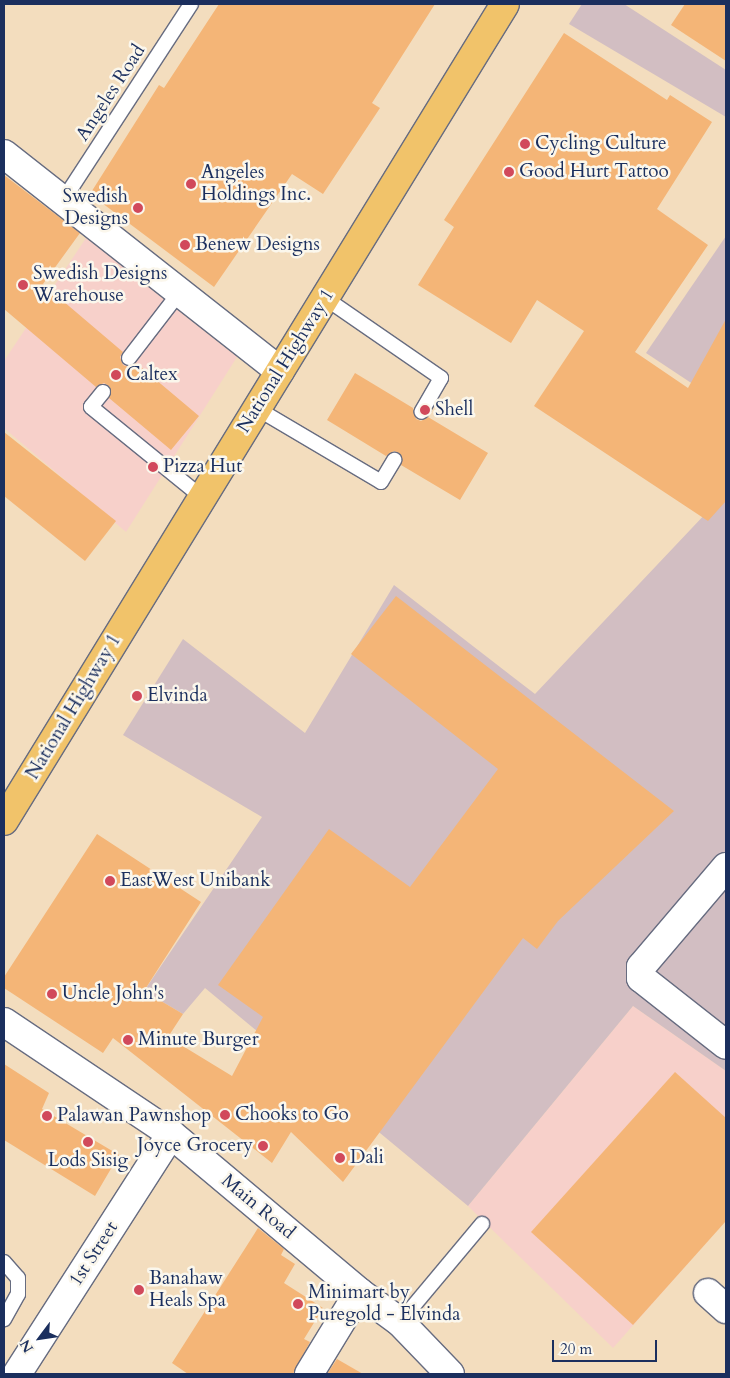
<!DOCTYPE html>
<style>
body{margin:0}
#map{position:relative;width:730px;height:1378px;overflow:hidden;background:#f3ddbe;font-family:Cardo,serif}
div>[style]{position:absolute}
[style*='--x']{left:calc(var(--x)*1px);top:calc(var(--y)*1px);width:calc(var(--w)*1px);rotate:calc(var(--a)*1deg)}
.built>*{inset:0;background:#f7d0ca}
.industrial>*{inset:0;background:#d2bec2}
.building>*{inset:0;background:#f4b577}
.roads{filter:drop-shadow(1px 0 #676c80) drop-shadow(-1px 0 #676c80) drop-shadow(0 1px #676c80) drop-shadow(0 -1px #676c80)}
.service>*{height:14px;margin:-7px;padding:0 7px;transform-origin:7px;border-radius:7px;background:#fff}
.minor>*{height:28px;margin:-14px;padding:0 14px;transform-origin:14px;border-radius:14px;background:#fff}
.tertiary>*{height:28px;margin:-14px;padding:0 14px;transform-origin:14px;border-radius:14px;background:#fff}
.trunk>*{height:28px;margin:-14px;padding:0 14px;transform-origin:14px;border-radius:14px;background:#f1c36a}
.dots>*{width:14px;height:14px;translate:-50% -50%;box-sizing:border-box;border:2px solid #fbf7ec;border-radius:50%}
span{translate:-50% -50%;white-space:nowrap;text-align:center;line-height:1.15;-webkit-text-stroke:5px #fbf7ec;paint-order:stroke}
.street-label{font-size:19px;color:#1b2f5e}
.poi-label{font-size:19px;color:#1b2f5e}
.left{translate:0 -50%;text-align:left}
.right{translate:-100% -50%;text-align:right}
.frame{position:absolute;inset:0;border:5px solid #1b2f5e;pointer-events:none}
.north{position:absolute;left:15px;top:1313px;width:50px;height:50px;-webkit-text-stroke:4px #fbf7ec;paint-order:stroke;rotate:239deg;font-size:14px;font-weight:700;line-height:20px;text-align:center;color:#1b2f5e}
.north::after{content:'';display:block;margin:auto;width:18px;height:22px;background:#1b2f5e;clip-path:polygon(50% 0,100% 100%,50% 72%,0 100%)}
.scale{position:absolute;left:552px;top:1340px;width:105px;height:22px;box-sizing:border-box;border:2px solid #1b2f5e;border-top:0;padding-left:6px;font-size:15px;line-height:18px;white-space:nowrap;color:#1b2f5e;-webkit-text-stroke:4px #fbf7ec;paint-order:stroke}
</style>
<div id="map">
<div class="built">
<div style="clip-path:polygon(86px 238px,237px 357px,126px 532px,4px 428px,4px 361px)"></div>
<div style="clip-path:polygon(633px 1006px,726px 1071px,726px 1220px,613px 1348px,468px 1206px)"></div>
</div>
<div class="industrial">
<div style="clip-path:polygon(582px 4px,624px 4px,726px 70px,726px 117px,569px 24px)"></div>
<div style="clip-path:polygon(726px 236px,726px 406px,646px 353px)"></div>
<div style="clip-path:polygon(726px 492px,726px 1071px,633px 1006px,468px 1206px,205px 988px,183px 1014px,144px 991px,262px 817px,123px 735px,183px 639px,305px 733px,394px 585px,535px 694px)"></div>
</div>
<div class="building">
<div style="clip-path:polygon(219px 4px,435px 4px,372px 103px,380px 108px,323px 194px,292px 174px,214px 287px,90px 194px,159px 85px,164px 88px)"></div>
<div style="clip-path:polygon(685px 4px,726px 4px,726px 61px,671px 25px)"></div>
<div style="clip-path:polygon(564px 33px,667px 100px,670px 95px,712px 122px,657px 209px,708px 245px,635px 352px,688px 388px,726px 319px,726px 501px,708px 521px,534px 406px,584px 331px,537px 300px,511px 343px,418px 285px,454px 227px,444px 220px)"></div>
<div style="clip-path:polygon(4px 175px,80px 233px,43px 284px,123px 352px,120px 357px,123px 365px,128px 367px,136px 363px,199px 416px,171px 450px,109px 398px,109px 386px,104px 383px,96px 387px,4px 309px)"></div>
<div style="clip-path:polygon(355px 373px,413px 408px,416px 419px,421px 421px,428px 417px,488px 453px,460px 500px,401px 465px,399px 453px,394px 451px,386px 456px,327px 420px)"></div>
<div style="clip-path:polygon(4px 432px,116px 521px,85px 561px,4px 496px)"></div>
<div style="clip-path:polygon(396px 596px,674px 811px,558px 921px,537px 949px,523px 938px,343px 1182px,291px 1132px,272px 1163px,113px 1038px,103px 1053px,4px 988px,4px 977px,97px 834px,201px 902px,144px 991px,183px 1014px,168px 1037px,232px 1076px,263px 1017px,218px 985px,329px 829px,410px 887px,498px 769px,351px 654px)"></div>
<div style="clip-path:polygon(4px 1064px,49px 1093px,42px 1109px,119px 1155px,95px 1196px,4px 1140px)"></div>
<div style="clip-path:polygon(675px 1072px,726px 1118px,726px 1221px,633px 1325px,531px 1232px)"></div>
<div style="clip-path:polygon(258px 1228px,284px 1249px,281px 1255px,295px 1264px,284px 1283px,323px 1308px,304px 1339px,310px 1342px,293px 1374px,188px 1374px,172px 1363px)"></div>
<div style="clip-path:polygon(337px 1359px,363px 1374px,327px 1374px)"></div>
</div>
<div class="roads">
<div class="service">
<div style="--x:62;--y:202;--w:236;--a:-56.9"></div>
<div style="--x:325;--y:298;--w:141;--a:34.6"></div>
<div style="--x:441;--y:378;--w:39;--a:120"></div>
<div style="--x:129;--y:358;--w:82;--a:-52.4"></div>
<div style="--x:103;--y:392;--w:19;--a:129"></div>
<div style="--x:91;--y:407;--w:144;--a:39.1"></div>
<div style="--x:256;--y:408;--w:145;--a:30.6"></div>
<div style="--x:381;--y:482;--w:26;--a:-59"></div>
<div style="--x:4;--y:1262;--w:21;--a:49"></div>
<div style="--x:18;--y:1278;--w:16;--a:90"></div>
<div style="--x:18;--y:1294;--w:29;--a:119"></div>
<div style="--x:400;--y:1322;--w:128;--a:-50.1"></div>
</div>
<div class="minor">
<div style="--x:4;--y:154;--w:351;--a:38.2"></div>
<div style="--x:726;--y:867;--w:131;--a:130.4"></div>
<div style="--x:641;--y:967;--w:11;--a:90"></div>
<div style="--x:641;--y:978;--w:108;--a:38.2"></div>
<div style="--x:708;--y:1293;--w:24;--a:42"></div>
<div style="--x:17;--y:1374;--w:285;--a:-57.3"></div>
<div style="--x:309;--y:1374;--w:96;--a:-58.6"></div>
</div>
<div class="tertiary">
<div style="--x:4;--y:1022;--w:201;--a:33.8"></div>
<div style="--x:171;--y:1134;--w:246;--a:40"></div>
<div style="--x:359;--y:1292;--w:51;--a:36.2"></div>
<div style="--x:400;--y:1322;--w:72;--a:46.1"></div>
</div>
<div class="trunk">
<div style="--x:4;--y:821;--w:958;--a:-58.48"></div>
</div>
</div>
<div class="dots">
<div style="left:525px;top:144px;background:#d1495b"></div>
<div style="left:509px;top:172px;background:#d1495b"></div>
<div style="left:191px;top:184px;background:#d1495b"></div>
<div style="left:138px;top:208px;background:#d1495b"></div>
<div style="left:185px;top:245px;background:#d1495b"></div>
<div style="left:23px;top:285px;background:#d1495b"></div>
<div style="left:116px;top:375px;background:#d1495b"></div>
<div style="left:425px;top:410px;background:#d1495b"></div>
<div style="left:153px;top:467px;background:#d1495b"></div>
<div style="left:137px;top:696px;background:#d1495b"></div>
<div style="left:110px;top:881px;background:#d1495b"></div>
<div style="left:52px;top:994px;background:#d1495b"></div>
<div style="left:128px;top:1040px;background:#d1495b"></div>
<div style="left:225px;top:1115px;background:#d1495b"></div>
<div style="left:47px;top:1116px;background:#d1495b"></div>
<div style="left:88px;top:1142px;background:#d1495b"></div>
<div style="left:263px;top:1146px;background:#d1495b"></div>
<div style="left:340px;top:1158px;background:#d1495b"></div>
<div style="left:139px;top:1290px;background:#d1495b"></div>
<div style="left:298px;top:1304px;background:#d1495b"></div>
</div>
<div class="street-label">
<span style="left:111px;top:93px;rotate:-57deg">Angeles Road</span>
<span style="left:286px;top:361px;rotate:-58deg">National Highway 1</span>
<span style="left:74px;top:707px;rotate:-59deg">National Highway 1</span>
<span style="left:258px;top:1207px;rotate:40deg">Main Road</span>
<span style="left:94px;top:1254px;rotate:-57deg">1st Street</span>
</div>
<div class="poi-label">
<span class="left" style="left:535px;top:144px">Cycling Culture</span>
<span class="left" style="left:519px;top:172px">Good Hurt Tattoo</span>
<span class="left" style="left:201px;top:184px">Angeles<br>Holdings Inc.</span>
<span class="right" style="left:128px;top:208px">Swedish<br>Designs</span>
<span class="left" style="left:195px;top:245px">Benew Designs</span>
<span class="left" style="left:33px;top:285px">Swedish Designs<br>Warehouse</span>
<span class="left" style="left:126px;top:375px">Caltex</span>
<span class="left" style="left:435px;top:410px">Shell</span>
<span class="left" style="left:163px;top:467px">Pizza Hut</span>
<span class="left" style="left:147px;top:696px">Elvinda</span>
<span class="left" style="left:120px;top:881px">EastWest Unibank</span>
<span class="left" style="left:62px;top:994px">Uncle John's</span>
<span class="left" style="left:138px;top:1040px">Minute Burger</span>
<span class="left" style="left:235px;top:1115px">Chooks to Go</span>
<span class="left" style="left:57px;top:1116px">Palawan Pawnshop</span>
<span class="right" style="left:253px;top:1146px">Joyce Grocery</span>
<span class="left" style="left:350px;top:1158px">Dali</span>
<span style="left:88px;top:1161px">Lods Sisig</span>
<span class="left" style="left:149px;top:1290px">Banahaw<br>Heals Spa</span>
<span class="left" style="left:308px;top:1304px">Minimart by<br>Puregold - Elvinda</span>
</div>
<div class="frame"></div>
<div class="north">N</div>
<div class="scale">20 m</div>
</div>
